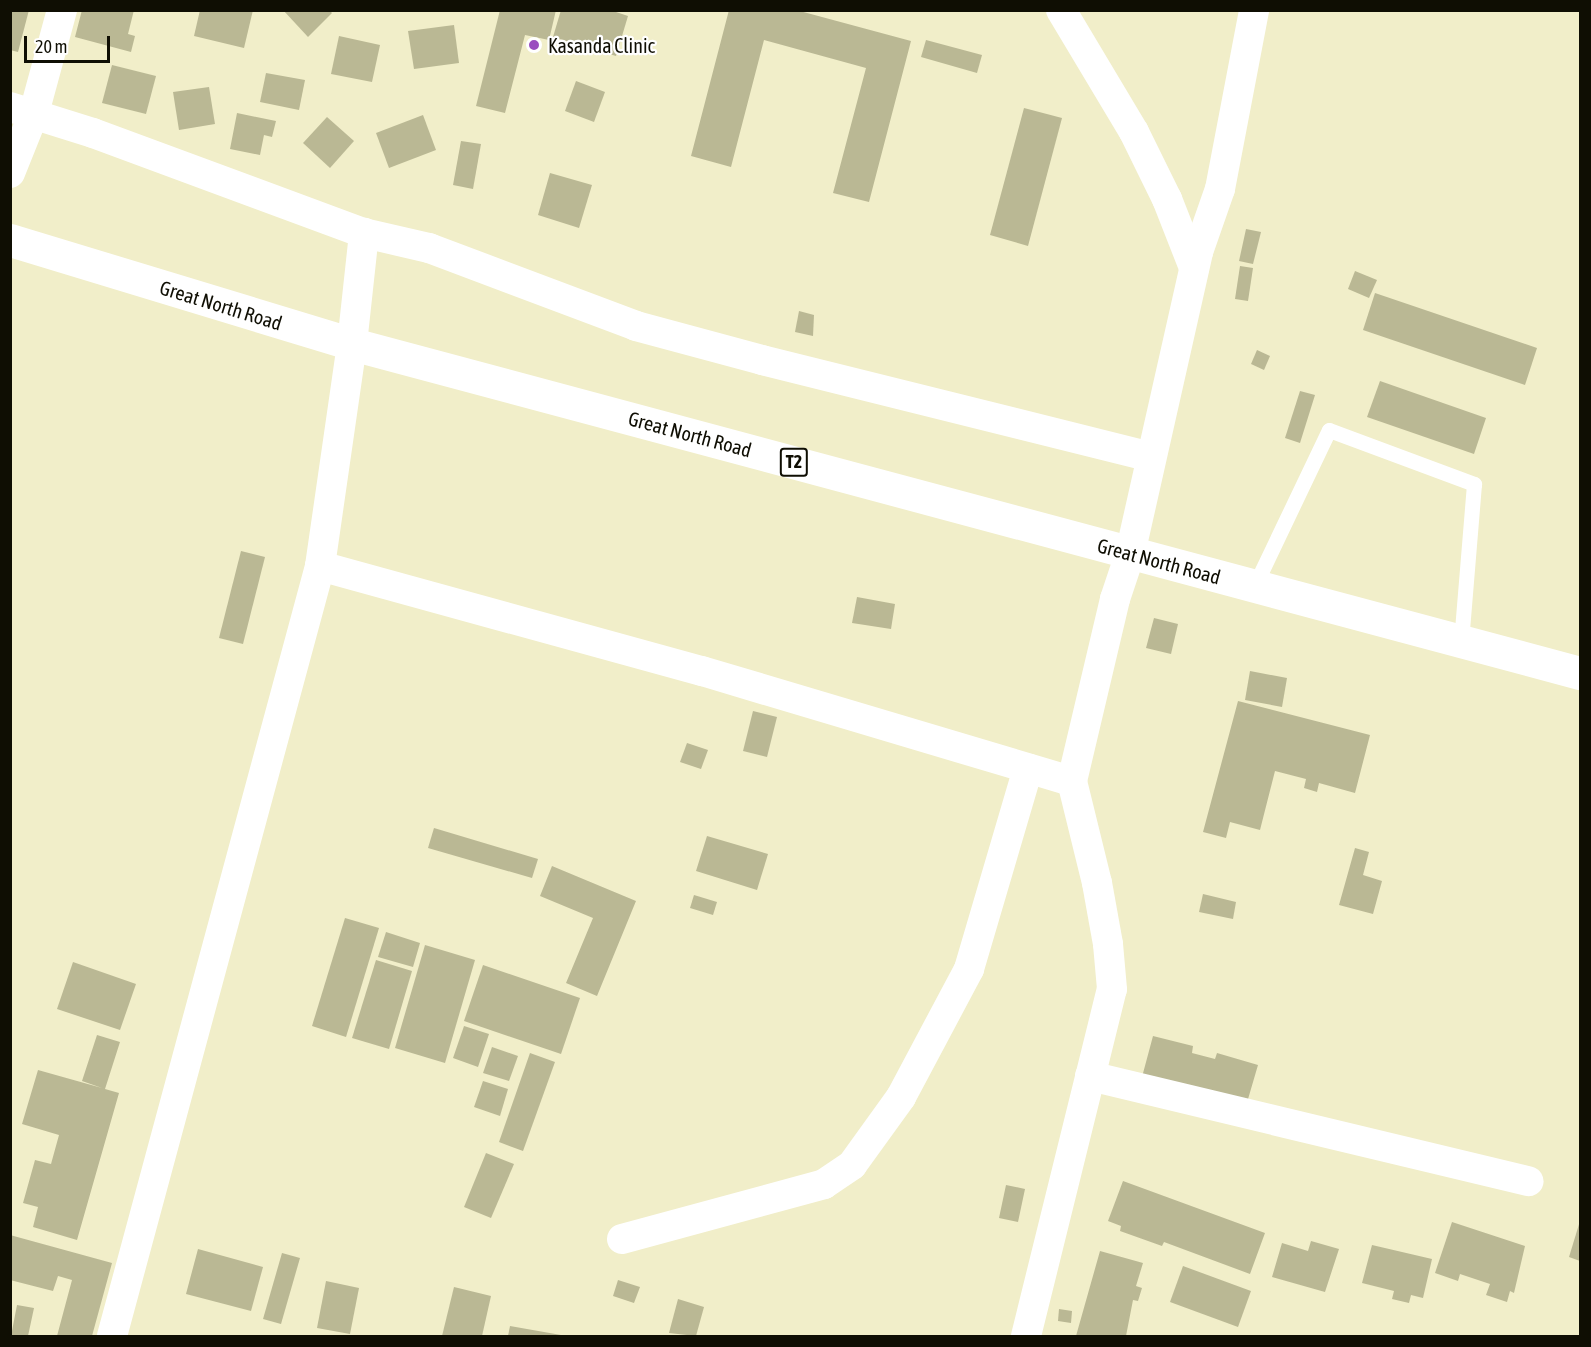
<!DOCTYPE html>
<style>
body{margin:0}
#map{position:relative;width:1591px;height:1347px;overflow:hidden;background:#f1eec9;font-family:"Asap Condensed",sans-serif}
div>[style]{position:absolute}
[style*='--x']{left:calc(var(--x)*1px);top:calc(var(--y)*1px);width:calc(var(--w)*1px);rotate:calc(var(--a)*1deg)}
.building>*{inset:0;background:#bab894}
.service>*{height:15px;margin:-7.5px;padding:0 7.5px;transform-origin:7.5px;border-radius:7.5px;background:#fff}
.minor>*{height:30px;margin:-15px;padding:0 15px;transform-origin:15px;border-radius:15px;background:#fff}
.trunk>*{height:33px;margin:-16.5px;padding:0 16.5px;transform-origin:16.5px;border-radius:16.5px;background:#fff}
.dots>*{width:16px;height:16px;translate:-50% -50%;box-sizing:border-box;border:3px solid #fff;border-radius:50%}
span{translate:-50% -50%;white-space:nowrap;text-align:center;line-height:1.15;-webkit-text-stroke:4.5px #fff;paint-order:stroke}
.shield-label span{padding:2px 4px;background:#fff;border:2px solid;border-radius:4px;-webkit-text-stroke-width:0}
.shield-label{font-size:18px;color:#0f0e03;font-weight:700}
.poi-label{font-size:20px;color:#0f0e03}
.left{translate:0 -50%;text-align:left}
.street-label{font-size:20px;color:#0f0e03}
.frame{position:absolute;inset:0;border:12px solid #0f0e03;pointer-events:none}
.scale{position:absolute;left:24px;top:36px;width:86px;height:27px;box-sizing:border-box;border:3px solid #0f0e03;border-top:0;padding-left:8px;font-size:18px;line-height:21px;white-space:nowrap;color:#0f0e03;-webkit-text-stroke:4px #fff;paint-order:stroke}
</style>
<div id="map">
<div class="building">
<div style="clip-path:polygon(10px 10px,29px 10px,18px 52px,10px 50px)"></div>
<div style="clip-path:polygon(82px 10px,134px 10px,128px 34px,135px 36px,131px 52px,75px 37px)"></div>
<div style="clip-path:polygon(200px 10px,253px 10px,244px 48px,194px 36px)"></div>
<div style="clip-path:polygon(283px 10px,329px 10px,332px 13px,308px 37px)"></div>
<div style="clip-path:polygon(500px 10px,556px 10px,549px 40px,525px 35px,505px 113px,476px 106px)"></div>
<div style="clip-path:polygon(561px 10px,610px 10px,628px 16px,616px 56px,553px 37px)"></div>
<div style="clip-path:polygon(729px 10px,796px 10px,911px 41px,869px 202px,833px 193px,866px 68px,764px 40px,731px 167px,691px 156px)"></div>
<div style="clip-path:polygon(454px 25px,459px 63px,414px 69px,408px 31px)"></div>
<div style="clip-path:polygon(339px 36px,380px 45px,372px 82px,331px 74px)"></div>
<div style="clip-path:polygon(926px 40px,982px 55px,977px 73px,921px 57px)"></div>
<div style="clip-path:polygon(112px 65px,156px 76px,146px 114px,102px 103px)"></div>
<div style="clip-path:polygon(266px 73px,305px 80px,299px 110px,260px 102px)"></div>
<div style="clip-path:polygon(576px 81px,605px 92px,594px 122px,565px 111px)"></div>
<div style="clip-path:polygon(209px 87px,215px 124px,179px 130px,173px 92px)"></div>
<div style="clip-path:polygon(1024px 108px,1062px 118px,1028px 246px,990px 235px)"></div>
<div style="clip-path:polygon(237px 113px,276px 121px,272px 137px,264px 135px,260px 155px,230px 149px)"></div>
<div style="clip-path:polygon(423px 115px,436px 150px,389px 168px,376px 133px)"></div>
<div style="clip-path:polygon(327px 117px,354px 141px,330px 168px,303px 143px)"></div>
<div style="clip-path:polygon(461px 141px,481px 144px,473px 189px,453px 185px)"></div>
<div style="clip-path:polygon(550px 173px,592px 185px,579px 228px,538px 215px)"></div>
<div style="clip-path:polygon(1246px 229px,1261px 232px,1253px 264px,1239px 261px)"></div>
<div style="clip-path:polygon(1240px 266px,1253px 268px,1248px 301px,1235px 299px)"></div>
<div style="clip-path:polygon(1355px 271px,1377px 280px,1369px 298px,1348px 289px)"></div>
<div style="clip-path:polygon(1375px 293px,1537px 348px,1525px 385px,1363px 330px)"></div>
<div style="clip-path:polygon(799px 311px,814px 315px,813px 336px,795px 332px)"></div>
<div style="clip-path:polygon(1257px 350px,1270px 356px,1264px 370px,1251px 364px)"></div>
<div style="clip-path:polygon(1380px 381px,1486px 418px,1474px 454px,1367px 417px)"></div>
<div style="clip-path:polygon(1300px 391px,1315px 395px,1300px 443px,1285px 438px)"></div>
<div style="clip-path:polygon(241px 551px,265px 557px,243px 644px,219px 638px)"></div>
<div style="clip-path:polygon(857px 597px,895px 604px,891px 629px,852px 623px)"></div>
<div style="clip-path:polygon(1154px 618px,1178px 624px,1171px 654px,1146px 648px)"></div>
<div style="clip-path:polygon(1250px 671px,1287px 678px,1282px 707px,1245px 700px)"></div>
<div style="clip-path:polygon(1238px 701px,1370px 735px,1355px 793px,1319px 783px,1317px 792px,1304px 788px,1306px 779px,1275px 771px,1260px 830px,1230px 822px,1226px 838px,1203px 832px)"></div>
<div style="clip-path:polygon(753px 711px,777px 717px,767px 757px,743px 751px)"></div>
<div style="clip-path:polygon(687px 743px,708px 750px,701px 769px,680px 762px)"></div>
<div style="clip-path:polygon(434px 828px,538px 859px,532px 878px,428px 848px)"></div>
<div style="clip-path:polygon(707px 836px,768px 854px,757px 890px,696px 871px)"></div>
<div style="clip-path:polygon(1355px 848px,1369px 852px,1363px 875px,1382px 881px,1373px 914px,1339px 905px)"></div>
<div style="clip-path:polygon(552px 866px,636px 901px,597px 996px,566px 983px,593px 918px,540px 896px)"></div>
<div style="clip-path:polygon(1203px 894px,1236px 902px,1233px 919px,1199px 912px)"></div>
<div style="clip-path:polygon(694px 895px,717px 902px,713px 915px,690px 908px)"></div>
<div style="clip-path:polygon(345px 918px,379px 928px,346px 1037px,312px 1026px)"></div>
<div style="clip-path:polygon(386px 932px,420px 943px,413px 967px,378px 957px)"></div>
<div style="clip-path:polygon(425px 945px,475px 960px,445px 1063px,395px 1048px)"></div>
<div style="clip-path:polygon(376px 960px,412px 971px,389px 1049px,352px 1038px)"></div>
<div style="clip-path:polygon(73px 962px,136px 984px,120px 1030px,57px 1009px)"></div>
<div style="clip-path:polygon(483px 965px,580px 998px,561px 1054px,464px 1021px)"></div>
<div style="clip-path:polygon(464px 1026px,489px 1034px,478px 1067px,453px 1058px)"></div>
<div style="clip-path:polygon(97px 1035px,120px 1042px,105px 1089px,119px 1093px,77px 1240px,33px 1227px,38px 1207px,23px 1203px,35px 1160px,51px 1164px,59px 1135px,22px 1124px,38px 1070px,102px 1088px,82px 1081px)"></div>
<div style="clip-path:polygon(1153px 1036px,1193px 1046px,1192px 1053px,1215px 1059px,1217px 1053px,1258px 1065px,1246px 1106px,1142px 1077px)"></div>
<div style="clip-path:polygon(492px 1047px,518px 1056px,509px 1081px,483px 1073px)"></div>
<div style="clip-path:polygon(530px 1053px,555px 1062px,523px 1151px,499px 1142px)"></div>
<div style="clip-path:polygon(483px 1081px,508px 1089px,500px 1116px,474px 1107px)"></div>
<div style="clip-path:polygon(486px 1153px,514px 1164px,491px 1218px,464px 1207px)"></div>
<div style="clip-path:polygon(1123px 1181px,1265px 1233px,1250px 1274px,1164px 1242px,1162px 1246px,1120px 1231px,1121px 1226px,1108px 1221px)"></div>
<div style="clip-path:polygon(1006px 1185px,1025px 1189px,1018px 1222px,999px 1218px)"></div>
<div style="clip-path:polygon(1580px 1221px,1580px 1261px,1569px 1257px)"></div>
<div style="clip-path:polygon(1452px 1222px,1525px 1246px,1514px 1293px,1510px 1291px,1507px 1302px,1486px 1295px,1490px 1284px,1460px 1274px,1458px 1281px,1435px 1273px)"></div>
<div style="clip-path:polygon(10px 1235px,112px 1263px,92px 1336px,57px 1336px,72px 1280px,58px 1276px,53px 1291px,10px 1280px)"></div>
<div style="clip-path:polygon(1311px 1241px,1339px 1249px,1325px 1292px,1272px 1277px,1282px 1243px,1308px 1251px)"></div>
<div style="clip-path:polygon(1372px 1245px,1432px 1259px,1423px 1298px,1411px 1295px,1409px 1303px,1392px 1299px,1394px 1291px,1362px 1283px)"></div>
<div style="clip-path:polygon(198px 1249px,263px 1267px,251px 1311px,186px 1294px)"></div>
<div style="clip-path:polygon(1100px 1251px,1143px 1263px,1136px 1286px,1142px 1288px,1138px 1301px,1133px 1300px,1126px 1336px,1076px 1336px)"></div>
<div style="clip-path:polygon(282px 1253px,300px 1258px,281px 1324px,263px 1319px)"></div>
<div style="clip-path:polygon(1183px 1266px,1251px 1291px,1238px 1327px,1170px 1302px)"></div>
<div style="clip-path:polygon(618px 1280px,640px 1287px,634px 1303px,613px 1296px)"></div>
<div style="clip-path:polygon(326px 1281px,359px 1288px,350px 1334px,317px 1328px)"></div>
<div style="clip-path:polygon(454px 1287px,491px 1296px,482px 1336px,442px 1336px)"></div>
<div style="clip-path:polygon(678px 1299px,704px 1307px,696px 1336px,669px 1333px)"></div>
<div style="clip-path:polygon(17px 1305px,34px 1308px,28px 1336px,11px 1336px)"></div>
<div style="clip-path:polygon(1059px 1309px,1072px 1311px,1071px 1323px,1058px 1321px)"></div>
<div style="clip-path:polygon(510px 1326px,561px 1335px,561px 1336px,508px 1336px)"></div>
</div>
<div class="service">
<div style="--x:1254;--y:587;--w:174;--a:-64.5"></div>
<div style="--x:1329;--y:430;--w:155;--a:20.4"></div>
<div style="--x:1474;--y:484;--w:158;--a:94.7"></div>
</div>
<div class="minor">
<div style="--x:1061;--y:10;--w:142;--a:59.1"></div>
<div style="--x:1134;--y:132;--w:75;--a:63.8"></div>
<div style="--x:1167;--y:199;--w:74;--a:68.6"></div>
<div style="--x:10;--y:107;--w:87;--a:17.4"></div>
<div style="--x:93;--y:133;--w:289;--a:20.3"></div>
<div style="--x:364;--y:233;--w:67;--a:13"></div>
<div style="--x:429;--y:248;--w:221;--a:20.6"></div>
<div style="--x:636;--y:326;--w:131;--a:15.1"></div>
<div style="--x:762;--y:360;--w:400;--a:14"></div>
<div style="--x:10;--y:173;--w:65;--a:-68.2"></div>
<div style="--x:34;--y:113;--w:107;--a:-74.8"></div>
<div style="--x:320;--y:566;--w:396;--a:15.4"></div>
<div style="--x:702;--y:671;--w:386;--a:16.6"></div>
<div style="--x:1090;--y:1076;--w:451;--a:13.5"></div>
<div style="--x:622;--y:1239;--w:209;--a:-15.2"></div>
<div style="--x:824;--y:1184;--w:34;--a:-34"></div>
<div style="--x:852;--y:1165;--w:84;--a:-54.2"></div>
<div style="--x:901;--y:1097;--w:145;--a:-62"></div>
<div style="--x:969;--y:969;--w:209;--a:-73.6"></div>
<div style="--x:112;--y:1336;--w:798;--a:-74.88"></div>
<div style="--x:320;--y:566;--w:224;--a:-81.8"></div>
<div style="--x:352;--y:344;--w:112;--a:-83.8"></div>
<div style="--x:1026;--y:1336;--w:357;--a:-76.1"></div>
<div style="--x:1112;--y:989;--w:45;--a:-95.1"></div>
<div style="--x:1108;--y:944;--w:62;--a:-100.2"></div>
<div style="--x:1097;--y:883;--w:105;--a:-103.8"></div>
<div style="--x:1072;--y:781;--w:187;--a:-76.7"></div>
<div style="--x:1115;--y:599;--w:47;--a:-71.6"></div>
<div style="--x:1130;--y:554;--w:310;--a:-77.3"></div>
<div style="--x:1198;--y:252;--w:67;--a:-70.8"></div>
<div style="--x:1220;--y:189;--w:182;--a:-79.2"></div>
</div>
<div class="trunk">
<div style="--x:10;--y:240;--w:357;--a:16.9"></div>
<div style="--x:352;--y:344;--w:1271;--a:15"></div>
</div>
<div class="dots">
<div style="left:534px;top:45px;background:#9a4dbf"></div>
</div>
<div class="shield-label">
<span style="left:794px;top:462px">T2</span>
</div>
<div class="poi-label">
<span class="left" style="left:548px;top:45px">Kasanda Clinic</span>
</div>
<div class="street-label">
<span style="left:221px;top:305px;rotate:17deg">Great North Road</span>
<span style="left:690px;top:434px;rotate:15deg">Great North Road</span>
<span style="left:1159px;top:561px;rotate:15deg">Great North Road</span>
</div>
<div class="frame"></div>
<div class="scale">20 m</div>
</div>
